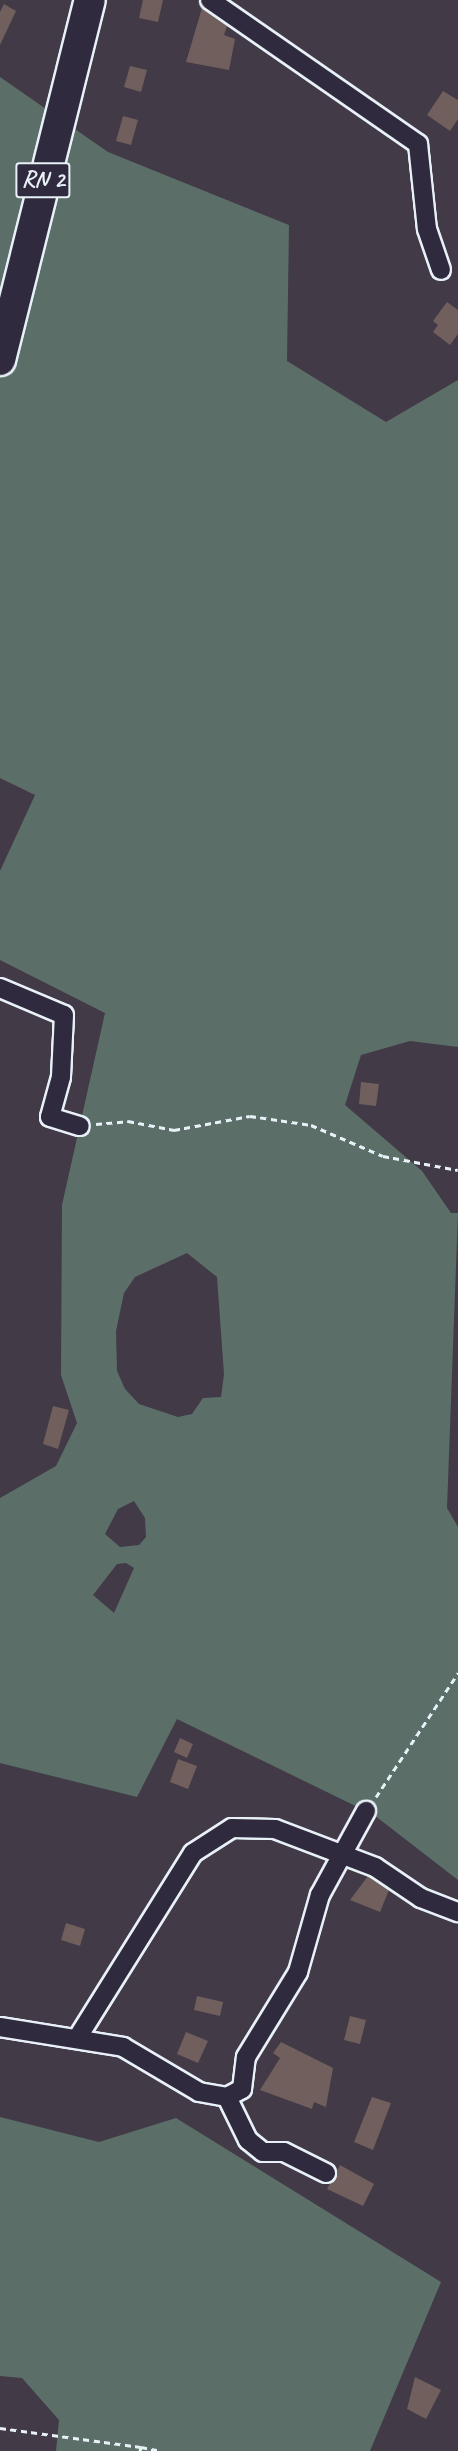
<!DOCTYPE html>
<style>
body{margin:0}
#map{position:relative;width:458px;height:2451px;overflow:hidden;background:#423a47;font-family:Caveat,sans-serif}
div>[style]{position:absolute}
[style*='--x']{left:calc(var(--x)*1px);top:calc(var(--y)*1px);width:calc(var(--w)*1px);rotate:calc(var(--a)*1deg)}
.green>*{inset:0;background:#5b6f68}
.building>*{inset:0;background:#705f5d}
.path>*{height:3px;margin-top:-1.5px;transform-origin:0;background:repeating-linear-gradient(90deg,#e8f1f8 0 6px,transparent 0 10.5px)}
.roads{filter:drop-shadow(2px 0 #e8f1f8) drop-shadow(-2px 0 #e8f1f8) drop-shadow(0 2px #e8f1f8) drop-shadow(0 -2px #e8f1f8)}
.street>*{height:18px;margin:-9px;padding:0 9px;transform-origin:9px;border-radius:9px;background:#2f2a3d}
.primary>*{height:30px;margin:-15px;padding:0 15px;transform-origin:15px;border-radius:15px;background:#2f2a3d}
span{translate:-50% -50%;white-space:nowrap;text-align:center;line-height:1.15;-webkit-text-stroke:4.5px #2f2a3d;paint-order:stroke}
.shield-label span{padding:2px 4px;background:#2f2a3d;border:2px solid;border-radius:4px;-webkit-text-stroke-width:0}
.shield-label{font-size:24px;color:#e8f1f8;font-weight:700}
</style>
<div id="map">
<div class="green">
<div style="clip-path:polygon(evenodd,0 77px,108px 152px,289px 225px,287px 361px,386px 422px,458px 380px,458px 1047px,410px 1041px,361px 1055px,345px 1105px,422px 1171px,451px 1213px,458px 1213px,447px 1508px,458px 1527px,458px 1880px,374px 1815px,177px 1719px,137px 1797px,0 1763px,0 1498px,56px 1466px,77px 1423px,61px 1375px,62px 1205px,105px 1013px,0 960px,0 871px,35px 795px,0 778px,0 77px,187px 1253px,217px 1277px,224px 1374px,221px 1397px,203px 1398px,192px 1414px,178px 1417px,139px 1404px,125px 1389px,117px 1371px,116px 1331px,124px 1293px,135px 1277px,187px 1253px,0 77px,134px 1501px,145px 1518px,146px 1537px,139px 1545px,120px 1547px,105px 1534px,118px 1509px,134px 1501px,0 77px,126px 1563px,134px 1568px,114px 1613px,93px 1595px,117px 1564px,126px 1563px)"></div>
<div style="clip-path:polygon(0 2117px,99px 2142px,176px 2118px,441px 2282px,370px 2451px,56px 2451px,59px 2420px,22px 2378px,0 2376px)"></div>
</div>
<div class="building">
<div style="clip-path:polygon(143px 0,163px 0,158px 22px,139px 18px)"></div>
<div style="clip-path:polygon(4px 4px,16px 11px,0 45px,0 12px)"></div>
<div style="clip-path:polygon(202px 8px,227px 26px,224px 35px,235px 39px,229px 70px,186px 62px)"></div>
<div style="clip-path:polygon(130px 66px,147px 70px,141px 92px,124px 87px)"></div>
<div style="clip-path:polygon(443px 91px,458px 100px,458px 119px,450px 131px,427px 115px)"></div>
<div style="clip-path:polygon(123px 116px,138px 120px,131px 145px,116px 141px)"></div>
<div style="clip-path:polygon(447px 302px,458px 310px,458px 334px,450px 345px,433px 332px,438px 325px,433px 321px)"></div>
<div style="clip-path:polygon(361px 1082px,379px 1084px,376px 1106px,359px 1104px)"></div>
<div style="clip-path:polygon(53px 1406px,69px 1410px,58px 1449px,43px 1444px)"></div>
<div style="clip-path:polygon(180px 1738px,193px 1744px,187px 1758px,174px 1752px)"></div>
<div style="clip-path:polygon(178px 1759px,197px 1766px,188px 1789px,170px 1782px)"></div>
<div style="clip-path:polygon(368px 1876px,389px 1890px,380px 1912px,350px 1900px)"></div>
<div style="clip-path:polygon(66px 1923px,85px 1929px,80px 1946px,61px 1940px)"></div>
<div style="clip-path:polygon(197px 1996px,223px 2002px,220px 2016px,194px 2010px)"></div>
<div style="clip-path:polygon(350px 2016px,366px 2020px,360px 2044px,344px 2040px)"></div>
<div style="clip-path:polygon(186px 2032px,208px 2041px,198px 2063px,177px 2054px)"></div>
<div style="clip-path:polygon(281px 2042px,333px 2068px,326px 2107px,314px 2102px,312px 2109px,260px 2090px,280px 2058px,273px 2053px)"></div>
<div style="clip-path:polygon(372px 2097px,391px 2103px,373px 2150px,354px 2142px)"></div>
<div style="clip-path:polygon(340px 2165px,374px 2184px,363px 2206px,327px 2189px)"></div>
<div style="clip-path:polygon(415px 2377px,441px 2390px,426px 2419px,407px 2409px)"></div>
</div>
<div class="path">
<div style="--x:96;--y:1124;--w:32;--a:-5"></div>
<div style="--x:128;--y:1121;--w:47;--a:11.1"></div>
<div style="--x:174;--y:1130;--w:77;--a:-10.4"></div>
<div style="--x:250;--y:1116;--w:62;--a:8.4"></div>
<div style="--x:311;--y:1125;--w:78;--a:23.3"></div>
<div style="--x:383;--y:1156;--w:76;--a:10.6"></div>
<div style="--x:376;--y:1797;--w:149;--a:-56.5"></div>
<div style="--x:0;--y:2428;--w:142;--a:7.7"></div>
<div style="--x:140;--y:2451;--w:4;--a:-76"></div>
<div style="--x:141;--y:2447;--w:21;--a:11"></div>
</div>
<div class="roads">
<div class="street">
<div style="--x:210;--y:0;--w:253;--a:34.7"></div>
<div style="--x:418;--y:144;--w:85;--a:84"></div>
<div style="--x:427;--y:229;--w:43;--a:71.1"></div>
<div style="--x:0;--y:988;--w:69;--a:22.9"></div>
<div style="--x:64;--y:1015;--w:62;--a:92.8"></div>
<div style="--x:61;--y:1077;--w:41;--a:105.4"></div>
<div style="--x:50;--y:1117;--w:31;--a:17"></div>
<div style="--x:0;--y:2027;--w:125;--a:9.2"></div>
<div style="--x:123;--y:2047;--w:88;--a:30.6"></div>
<div style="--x:199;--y:2092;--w:28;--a:10"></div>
<div style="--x:227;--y:2097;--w:17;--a:-28"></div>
<div style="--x:242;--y:2089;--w:32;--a:-83"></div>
<div style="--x:246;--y:2057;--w:100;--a:-58.5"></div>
<div style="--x:298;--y:1972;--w:80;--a:-74.1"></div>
<div style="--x:320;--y:1895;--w:96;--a:-61.3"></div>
<div style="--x:78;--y:2037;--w:217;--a:-58"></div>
<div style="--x:193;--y:1853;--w:46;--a:-32.7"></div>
<div style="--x:232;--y:1828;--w:43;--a:1.3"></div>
<div style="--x:275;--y:1829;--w:107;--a:20.8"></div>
<div style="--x:375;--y:1867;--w:55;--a:34"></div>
<div style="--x:421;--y:1898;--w:40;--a:21"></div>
<div style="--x:227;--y:2097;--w:48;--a:64"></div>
<div style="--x:248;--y:2140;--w:19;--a:39"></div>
<div style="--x:263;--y:2152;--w:21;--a:0"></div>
<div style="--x:284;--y:2152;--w:47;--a:26.6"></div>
</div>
<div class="primary">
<div style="--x:0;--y:360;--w:371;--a:-76"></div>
</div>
</div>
<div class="shield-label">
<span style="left:43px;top:180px">RN 2</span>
</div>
</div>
